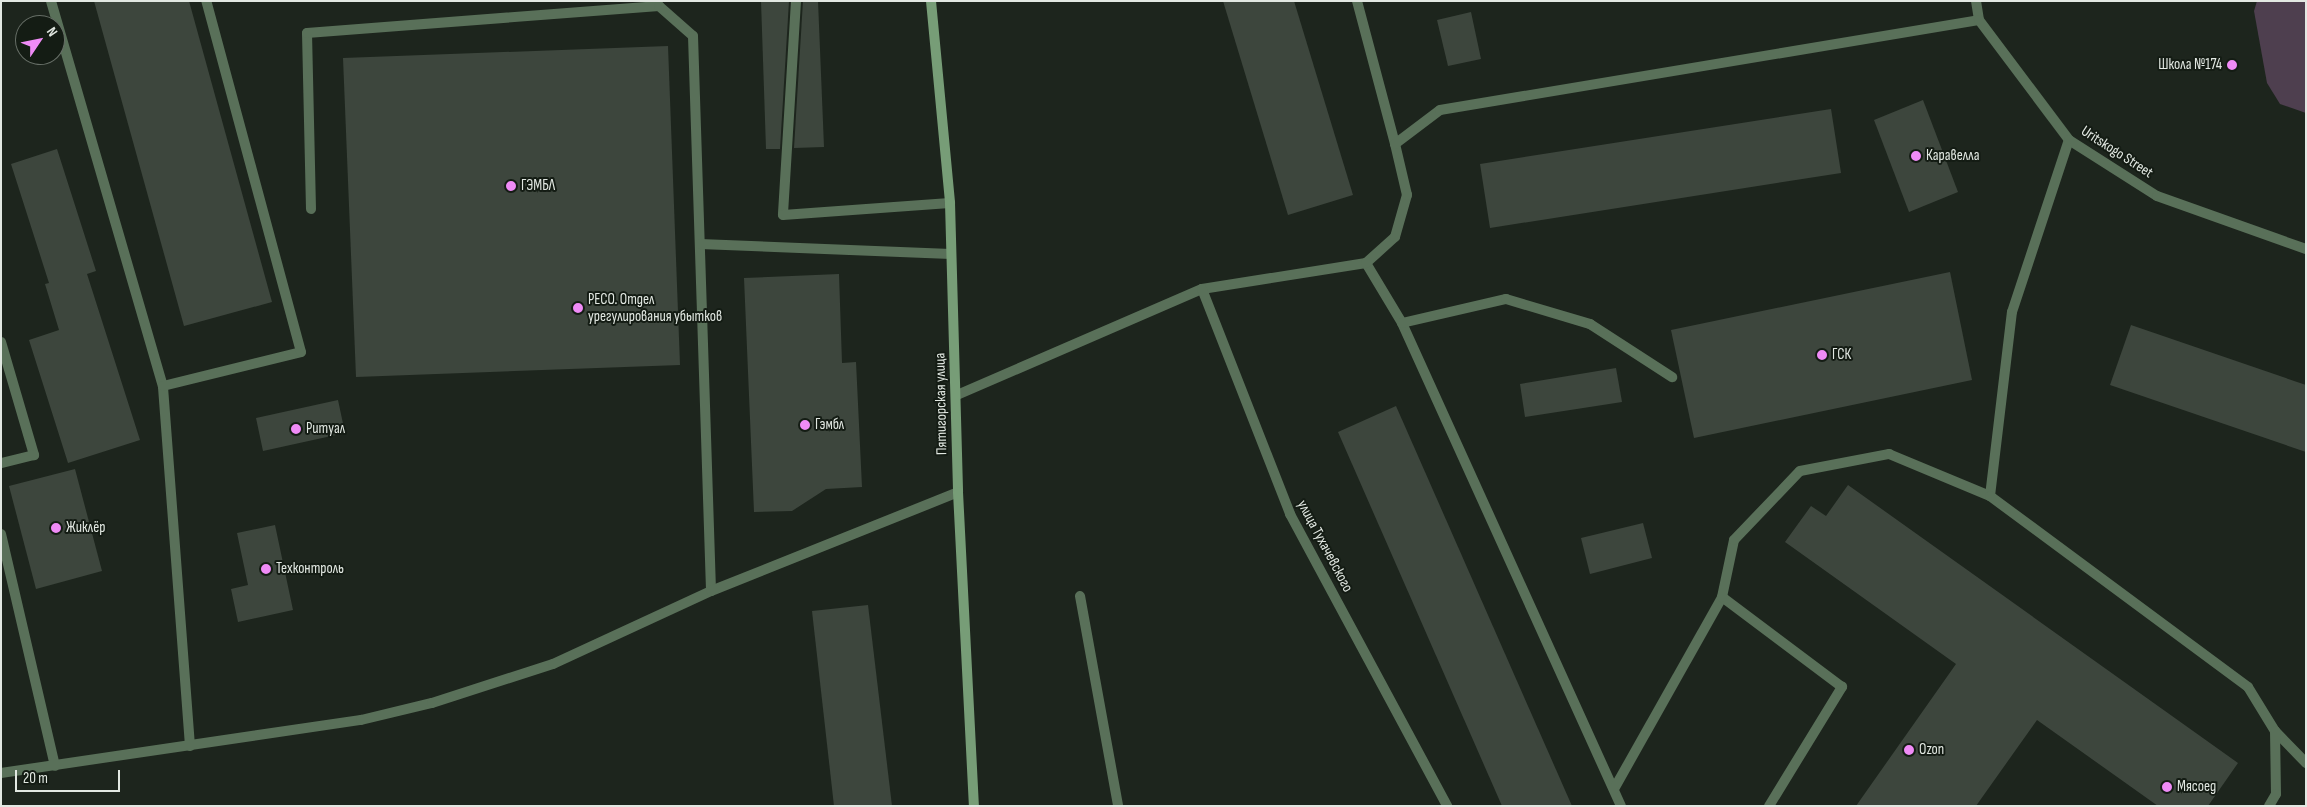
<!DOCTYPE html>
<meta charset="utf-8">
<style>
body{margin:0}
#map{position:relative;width:2307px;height:807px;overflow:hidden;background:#1d251d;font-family:"Sofia Sans Condensed",sans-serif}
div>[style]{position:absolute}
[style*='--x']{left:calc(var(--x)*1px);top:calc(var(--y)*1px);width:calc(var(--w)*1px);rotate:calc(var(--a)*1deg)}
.green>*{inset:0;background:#4e3f4f}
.building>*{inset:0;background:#3d463d}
.service>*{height:10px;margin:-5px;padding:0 5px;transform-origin:5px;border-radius:5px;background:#597059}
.minor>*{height:10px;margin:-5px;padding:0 5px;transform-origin:5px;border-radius:5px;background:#597059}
.secondary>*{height:10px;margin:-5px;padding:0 5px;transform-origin:5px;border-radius:5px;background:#779d77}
.dots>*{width:14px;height:14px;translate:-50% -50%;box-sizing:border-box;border:2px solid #141c14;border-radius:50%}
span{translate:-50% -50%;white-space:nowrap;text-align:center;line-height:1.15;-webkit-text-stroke:4px #141c14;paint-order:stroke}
.poi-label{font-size:15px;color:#e2e8e2}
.right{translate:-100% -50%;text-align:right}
.left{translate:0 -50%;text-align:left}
.street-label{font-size:15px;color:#e2e8e2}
.frame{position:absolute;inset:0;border:2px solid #e2e8e2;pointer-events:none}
.north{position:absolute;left:15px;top:15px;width:50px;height:50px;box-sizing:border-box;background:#141c14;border:1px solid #666e66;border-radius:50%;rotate:56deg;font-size:14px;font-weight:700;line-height:20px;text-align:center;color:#e2e8e2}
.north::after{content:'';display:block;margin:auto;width:18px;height:22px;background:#ef8bf6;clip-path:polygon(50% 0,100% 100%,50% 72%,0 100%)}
.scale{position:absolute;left:15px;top:770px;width:105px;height:22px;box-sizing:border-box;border:2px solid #e2e8e2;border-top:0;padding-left:6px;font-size:15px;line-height:18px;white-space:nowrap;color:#e2e8e2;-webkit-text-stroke:4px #141c14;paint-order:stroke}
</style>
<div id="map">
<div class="green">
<div style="clip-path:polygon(2257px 1px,2306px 1px,2306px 113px,2280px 104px,2267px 83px,2254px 11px)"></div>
</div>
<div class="building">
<div style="clip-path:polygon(94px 1px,189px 1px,272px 302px,184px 326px)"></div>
<div style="clip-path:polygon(761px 1px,789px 1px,780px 149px,766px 149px)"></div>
<div style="clip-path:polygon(803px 1px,818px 1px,824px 147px,794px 148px)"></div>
<div style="clip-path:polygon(1223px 1px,1294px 1px,1353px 195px,1288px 215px)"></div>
<div style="clip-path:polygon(1471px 12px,1481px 59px,1448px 66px,1437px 20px)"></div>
<div style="clip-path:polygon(668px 46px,680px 365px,356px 377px,343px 58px)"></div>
<div style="clip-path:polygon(1923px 100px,1958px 192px,1909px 212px,1874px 120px)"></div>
<div style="clip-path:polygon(1831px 109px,1841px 173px,1490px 228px,1480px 164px)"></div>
<div style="clip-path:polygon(57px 149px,96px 271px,87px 274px,140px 440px,68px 463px,29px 340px,59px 330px,45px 284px,49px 283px,11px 164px)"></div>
<div style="clip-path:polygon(1950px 272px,1972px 380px,1694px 438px,1671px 330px)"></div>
<div style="clip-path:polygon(839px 274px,842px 363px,856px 362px,862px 487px,826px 489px,792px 511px,754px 512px,744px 278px)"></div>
<div style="clip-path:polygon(2131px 325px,2306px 385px,2306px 452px,2110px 385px)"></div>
<div style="clip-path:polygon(1616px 368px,1622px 402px,1525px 417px,1520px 384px)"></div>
<div style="clip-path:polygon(338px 400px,345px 433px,263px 451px,256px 418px)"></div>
<div style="clip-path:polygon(1396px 406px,1572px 806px,1502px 806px,1338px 432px)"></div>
<div style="clip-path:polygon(75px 469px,102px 571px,36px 589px,9px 486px)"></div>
<div style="clip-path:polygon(1848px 485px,2238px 763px,2208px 806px,2158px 806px,2037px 720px,1976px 806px,1856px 806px,1956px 664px,1785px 542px,1811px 506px,1826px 516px)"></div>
<div style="clip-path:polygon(1643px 523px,1652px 558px,1590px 574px,1581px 538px)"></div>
<div style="clip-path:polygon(275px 525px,293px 610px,238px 622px,231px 589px,248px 585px,237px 533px)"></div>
<div style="clip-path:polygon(868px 605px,892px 806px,834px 806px,812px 611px)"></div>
</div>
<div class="service">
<div style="--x:51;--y:1;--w:401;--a:73.8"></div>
<div style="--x:796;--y:1;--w:214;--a:93.5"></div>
<div style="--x:783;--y:215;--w:167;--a:-4.1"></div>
<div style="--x:1357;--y:1;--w:148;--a:75.1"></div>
<div style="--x:311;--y:209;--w:176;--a:-91.3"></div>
<div style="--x:307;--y:33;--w:353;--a:-4.4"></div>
<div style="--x:659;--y:6;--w:45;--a:41.4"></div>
<div style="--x:693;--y:36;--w:555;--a:88.14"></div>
<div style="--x:700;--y:244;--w:251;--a:2.3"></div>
<div style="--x:1366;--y:263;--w:70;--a:59"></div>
<div style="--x:1402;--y:323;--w:530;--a:65.61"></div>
<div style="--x:1402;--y:323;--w:107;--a:-13"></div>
<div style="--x:1506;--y:299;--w:88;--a:16.6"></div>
<div style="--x:1590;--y:324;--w:98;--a:32.9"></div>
<div style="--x:1;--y:342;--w:118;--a:73.7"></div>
<div style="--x:34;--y:455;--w:34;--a:166"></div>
<div style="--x:957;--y:395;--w:267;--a:-23.4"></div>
<div style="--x:1202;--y:289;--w:166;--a:-9"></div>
<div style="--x:1366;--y:263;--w:39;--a:-42"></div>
<div style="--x:1395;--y:237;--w:44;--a:-74.1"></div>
<div style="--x:1407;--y:195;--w:52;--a:-103.2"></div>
<div style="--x:1395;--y:144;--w:56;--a:-37.1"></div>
<div style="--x:1440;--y:110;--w:546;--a:-9.48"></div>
<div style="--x:1990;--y:496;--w:185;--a:-83.2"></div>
<div style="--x:2012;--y:312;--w:181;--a:-71.7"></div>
<div style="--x:1;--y:534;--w:238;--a:76.9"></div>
<div style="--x:1080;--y:596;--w:213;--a:79.7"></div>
<div style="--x:2275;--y:731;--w:45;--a:45.9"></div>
<div style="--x:190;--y:746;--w:361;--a:-94.3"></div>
<div style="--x:163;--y:386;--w:142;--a:-13.8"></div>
<div style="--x:301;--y:352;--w:364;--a:-105.1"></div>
<div style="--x:1;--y:773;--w:364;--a:-8.4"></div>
<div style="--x:361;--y:720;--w:73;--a:-13.5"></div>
<div style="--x:432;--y:703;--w:127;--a:-17.9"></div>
<div style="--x:553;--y:664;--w:174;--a:-24.8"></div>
<div style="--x:711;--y:591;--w:266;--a:-21.8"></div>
<div style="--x:1614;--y:789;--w:220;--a:-60.6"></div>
<div style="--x:1769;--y:806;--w:140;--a:-58.5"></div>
<div style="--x:1842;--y:687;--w:150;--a:-143.1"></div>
<div style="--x:1722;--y:597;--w:58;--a:-78.1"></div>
<div style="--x:1734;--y:540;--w:95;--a:-46.3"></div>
<div style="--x:1800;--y:471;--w:91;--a:-10.8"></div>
<div style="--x:1889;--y:454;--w:109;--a:22.6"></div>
<div style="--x:1990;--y:496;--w:321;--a:36.5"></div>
<div style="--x:2248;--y:687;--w:52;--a:58.5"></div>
<div style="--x:2275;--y:731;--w:63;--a:89.1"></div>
<div style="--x:2276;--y:794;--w:14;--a:120"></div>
</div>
<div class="minor">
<div style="--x:1976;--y:1;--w:19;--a:81"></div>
<div style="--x:1979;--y:20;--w:150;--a:53.1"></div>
<div style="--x:2069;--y:140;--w:104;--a:32.5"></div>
<div style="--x:2157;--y:196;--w:158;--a:19.6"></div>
<div style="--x:1202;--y:289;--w:242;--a:68.6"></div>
<div style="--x:1290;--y:514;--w:332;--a:61.7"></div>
</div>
<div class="secondary">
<div style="--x:931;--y:1;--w:203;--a:84.6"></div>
<div style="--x:950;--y:203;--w:289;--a:88.4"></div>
<div style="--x:958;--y:492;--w:314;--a:87.1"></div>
</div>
<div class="dots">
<div style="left:2232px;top:65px;background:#ef8bf6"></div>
<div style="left:1916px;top:156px;background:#ef8bf6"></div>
<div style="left:511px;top:186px;background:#ef8bf6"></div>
<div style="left:578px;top:308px;background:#ef8bf6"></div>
<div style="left:1822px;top:355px;background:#ef8bf6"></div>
<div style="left:805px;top:425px;background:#ef8bf6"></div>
<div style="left:296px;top:429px;background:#ef8bf6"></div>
<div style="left:56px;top:528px;background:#ef8bf6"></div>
<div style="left:266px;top:569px;background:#ef8bf6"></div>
<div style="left:1909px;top:750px;background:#ef8bf6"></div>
<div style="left:2167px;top:787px;background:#ef8bf6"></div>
</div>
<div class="poi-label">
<span class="right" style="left:2222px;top:65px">Школа №174</span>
<span class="left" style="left:1926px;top:156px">Каравелла</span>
<span class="left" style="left:521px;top:186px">ГЭМБЛ</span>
<span class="left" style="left:588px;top:308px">РЕСО. Отдел<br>урегулирования убытков</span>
<span class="left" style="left:1832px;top:355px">ГСК</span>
<span class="left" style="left:815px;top:425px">Гэмбл</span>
<span class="left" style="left:306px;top:429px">Ритуал</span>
<span class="left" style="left:66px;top:528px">Жиклёр</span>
<span class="left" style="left:276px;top:569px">Техконтроль</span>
<span class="left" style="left:1919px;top:750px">Ozon</span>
<span class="left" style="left:2177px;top:787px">Мясоед</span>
</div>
<div class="street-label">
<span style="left:2117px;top:152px;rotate:33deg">Uritskogo Street</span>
<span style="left:941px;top:404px;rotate:-91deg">Пятигорская улица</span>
<span style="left:1325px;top:546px;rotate:62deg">улица Тухачевского</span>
</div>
<div class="frame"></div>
<div class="north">N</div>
<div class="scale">20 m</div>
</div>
